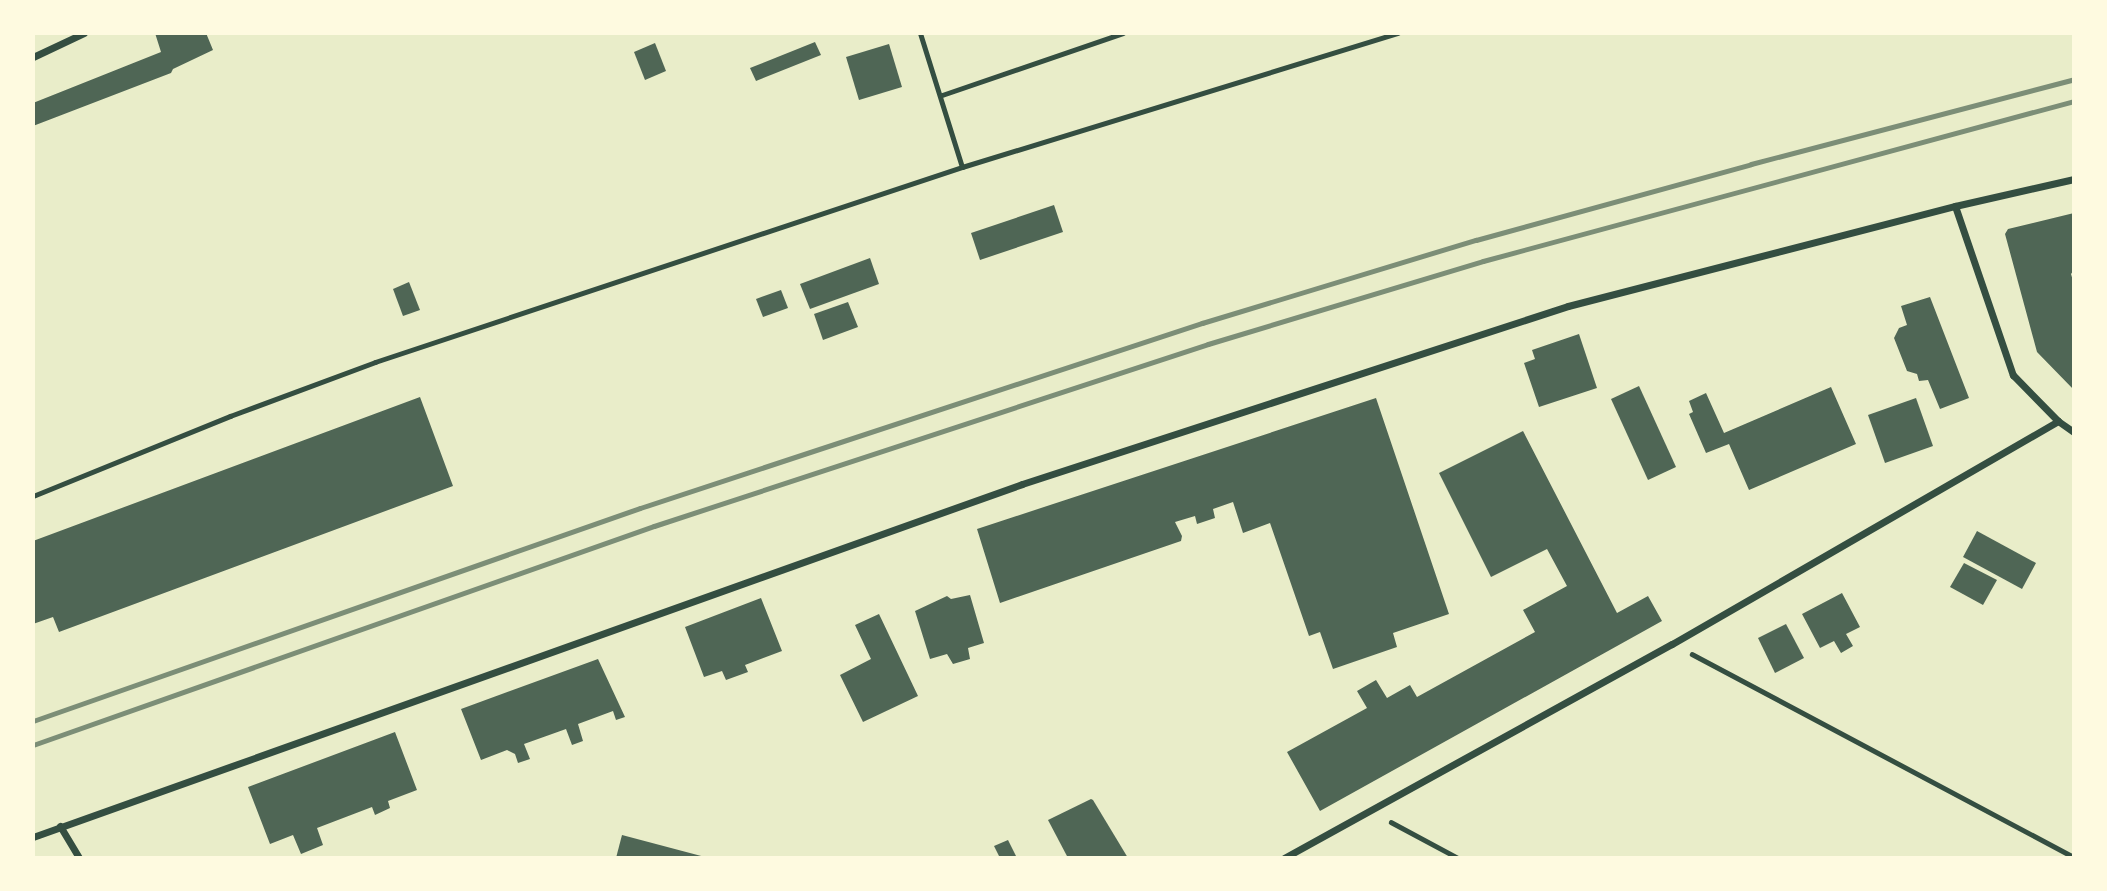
<!DOCTYPE html>
<style>
body{margin:0}
#map{position:relative;width:2107px;height:891px;overflow:hidden;background:#e9edc9;font-family:"Exo 2",sans-serif}
div>[style]{position:absolute}
[style*='--x']{left:calc(var(--x)*1px);top:calc(var(--y)*1px);width:calc(var(--w)*1px);rotate:calc(var(--a)*1deg)}
.building>*{inset:0;background:#4f6655}
.path>*{height:4.5px;margin:-2.25px;padding:0 2.25px;transform-origin:2.25px;border-radius:2.25px;background:#344e41}
.service>*{height:5px;margin:-2.5px;padding:0 2.5px;transform-origin:2.5px;border-radius:2.5px;background:#344e41}
.minor>*{height:7px;margin:-3.5px;padding:0 3.5px;transform-origin:3.5px;border-radius:3.5px;background:#344e41}
.rail>*{height:5px;margin:-2.5px;padding:0 2.5px;transform-origin:2.5px;border-radius:2.5px;background:#7c8e77}
span{translate:-50% -50%;white-space:nowrap;text-align:center;line-height:1.15;-webkit-text-stroke:6px #fefae0;paint-order:stroke}
.frame{position:absolute;inset:0;border:35px solid #fefae0;pointer-events:none}
</style>
<div id="map">
<div class="building">
<div style="clip-path:polygon(155px 33px,206px 33px,213px 50px,173px 69px,171px 73px,33px 126px,33px 103px,161px 52px)"></div>
<div style="clip-path:polygon(815px 42px,821px 55px,756px 81px,750px 68px)"></div>
<div style="clip-path:polygon(655px 43px,666px 71px,645px 80px,634px 52px)"></div>
<div style="clip-path:polygon(889px 44px,902px 87px,859px 100px,846px 57px)"></div>
<div style="clip-path:polygon(1054px 205px,1063px 232px,980px 260px,971px 233px)"></div>
<div style="clip-path:polygon(2074px 213px,2074px 270px,2071px 274px,2074px 284px,2074px 390px,2037px 352px,2005px 234px,2008px 229px)"></div>
<div style="clip-path:polygon(870px 258px,879px 284px,810px 309px,800px 284px)"></div>
<div style="clip-path:polygon(409px 282px,420px 310px,403px 316px,393px 289px)"></div>
<div style="clip-path:polygon(781px 290px,788px 308px,763px 317px,756px 299px)"></div>
<div style="clip-path:polygon(1930px 297px,1969px 398px,1940px 409px,1928px 380px,1919px 381px,1917px 374px,1907px 371px,1894px 338px,1899px 328px,1907px 325px,1901px 306px)"></div>
<div style="clip-path:polygon(848px 302px,858px 327px,823px 340px,814px 314px)"></div>
<div style="clip-path:polygon(1579px 334px,1597px 388px,1539px 407px,1524px 363px,1535px 359px,1532px 350px)"></div>
<div style="clip-path:polygon(1639px 386px,1676px 467px,1648px 480px,1611px 399px)"></div>
<div style="clip-path:polygon(1831px 387px,1856px 444px,1749px 490px,1729px 444px,1706px 453px,1689px 414px,1693px 412px,1689px 401px,1706px 393px,1724px 433px)"></div>
<div style="clip-path:polygon(420px 397px,453px 486px,59px 632px,53px 617px,33px 624px,33px 541px)"></div>
<div style="clip-path:polygon(1376px 398px,1449px 614px,1393px 633px,1397px 647px,1333px 669px,1320px 632px,1309px 636px,1270px 523px,1243px 533px,1233px 502px,1213px 509px,1215px 518px,1197px 524px,1195px 516px,1175px 522px,1182px 536px,1181px 541px,1000px 603px,977px 529px)"></div>
<div style="clip-path:polygon(1916px 398px,1933px 446px,1885px 463px,1868px 415px)"></div>
<div style="clip-path:polygon(1523px 431px,1617px 613px,1648px 596px,1662px 621px,1320px 811px,1287px 752px,1367px 708px,1357px 691px,1376px 680px,1387px 698px,1410px 685px,1417px 697px,1535px 632px,1523px 610px,1567px 586px,1547px 549px,1491px 577px,1439px 473px)"></div>
<div style="clip-path:polygon(1977px 531px,2036px 563px,2022px 589px,1963px 557px)"></div>
<div style="clip-path:polygon(1964px 563px,1997px 580px,1983px 605px,1950px 587px)"></div>
<div style="clip-path:polygon(1842px 593px,1860px 627px,1846px 634px,1853px 646px,1841px 653px,1834px 641px,1820px 648px,1802px 614px)"></div>
<div style="clip-path:polygon(970px 595px,984px 643px,968px 648px,970px 659px,953px 664px,947px 654px,930px 659px,915px 611px,947px 596px,951px 599px)"></div>
<div style="clip-path:polygon(761px 598px,782px 651px,745px 665px,748px 672px,726px 680px,722px 671px,704px 677px,685px 627px)"></div>
<div style="clip-path:polygon(879px 614px,918px 696px,863px 722px,840px 675px,871px 659px,855px 625px)"></div>
<div style="clip-path:polygon(1786px 624px,1804px 658px,1775px 673px,1758px 638px)"></div>
<div style="clip-path:polygon(598px 659px,625px 717px,616px 720px,613px 711px,578px 724px,583px 741px,572px 745px,566px 729px,524px 744px,530px 759px,518px 763px,515px 754px,507px 750px,481px 760px,461px 709px)"></div>
<div style="clip-path:polygon(395px 732px,417px 790px,388px 801px,390px 808px,375px 815px,372px 807px,317px 828px,323px 845px,301px 854px,293px 835px,270px 844px,248px 787px)"></div>
<div style="clip-path:polygon(1091px 799px,1093px 800px,1128px 858px,1068px 858px,1048px 820px)"></div>
<div style="clip-path:polygon(622px 835px,705px 857px,705px 858px,616px 858px)"></div>
<div style="clip-path:polygon(1008px 840px,1017px 858px,1000px 858px,994px 846px)"></div>
</div>
<div class="path">
<div style="--x:1692;--y:654;--w:433;--a:28"></div>
<div style="--x:1391;--y:822;--w:76;--a:28.2"></div>
</div>
<div class="service">
<div style="--x:942;--y:95;--w:191;--a:-18.9"></div>
<div style="--x:962;--y:167;--w:456;--a:-17.1"></div>
<div style="--x:33;--y:496;--w:213;--a:-22.1"></div>
<div style="--x:230;--y:416;--w:155;--a:-20.4"></div>
<div style="--x:375;--y:362;--w:619;--a:-18.38"></div>
<div style="--x:962;--y:167;--w:140;--a:-107.4"></div>
</div>
<div class="minor">
<div style="--x:33;--y:57;--w:56;--a:-25.2"></div>
<div style="--x:1955;--y:206;--w:179;--a:71.1"></div>
<div style="--x:2013;--y:375;--w:64;--a:45.6"></div>
<div style="--x:2058;--y:421;--w:19;--a:35"></div>
<div style="--x:60;--y:826;--w:37;--a:59"></div>
<div style="--x:33;--y:837;--w:1050;--a:-19.64"></div>
<div style="--x:1022;--y:484;--w:574;--a:-18.06"></div>
<div style="--x:1568;--y:306;--w:400;--a:-14.5"></div>
<div style="--x:1955;--y:206;--w:122;--a:-12.8"></div>
<div style="--x:1284;--y:858;--w:443;--a:-28.9"></div>
<div style="--x:1672;--y:644;--w:446;--a:-30"></div>
</div>
<div class="rail">
<div style="--x:33;--y:721;--w:643;--a:-19.34"></div>
<div style="--x:640;--y:508;--w:592;--a:-18.22"></div>
<div style="--x:1202;--y:323;--w:286;--a:-16.9"></div>
<div style="--x:1476;--y:240;--w:285;--a:-15.4"></div>
<div style="--x:1751;--y:164;--w:334;--a:-14.7"></div>
<div style="--x:33;--y:745;--w:658;--a:-19.43"></div>
<div style="--x:654;--y:526;--w:583;--a:-18.19"></div>
<div style="--x:1208;--y:344;--w:287;--a:-16.8"></div>
<div style="--x:1483;--y:261;--w:612;--a:-15.15"></div>
</div>
<div class="frame"></div>
</div>
